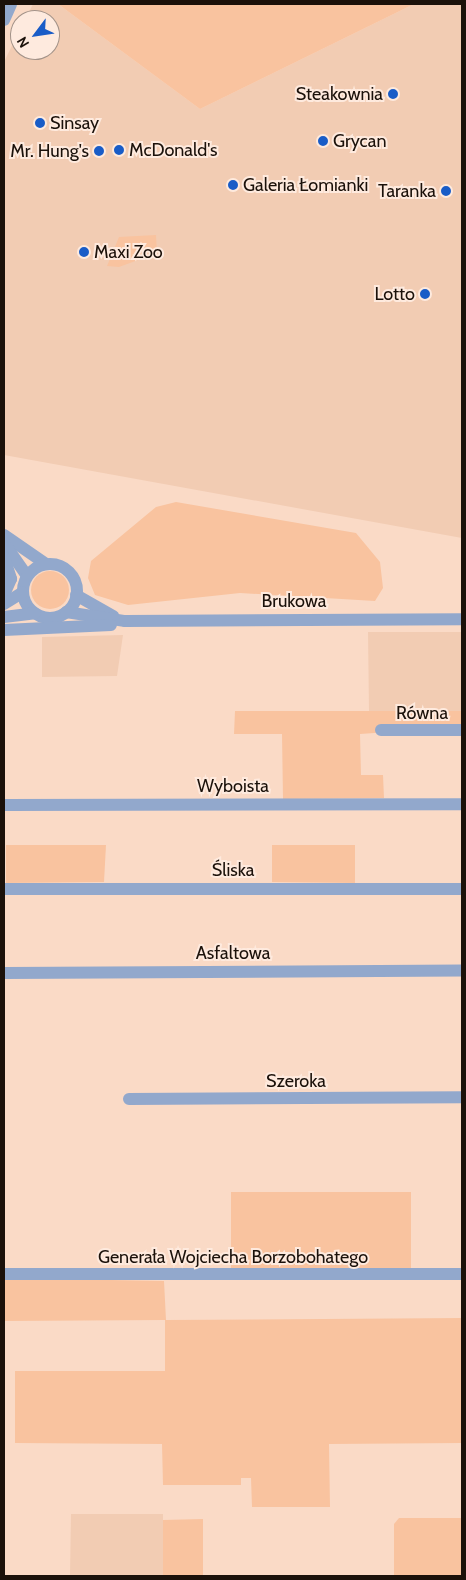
<!DOCTYPE html>
<meta charset="utf-8">
<style>
body{margin:0}
#map{position:relative;width:466px;height:1580px;overflow:hidden;background:#fadac6;font-family:Cabin,sans-serif}
div>[style]{position:absolute}
[style*='--x']{left:calc(var(--x)*1px);top:calc(var(--y)*1px);width:calc(var(--w)*1px);rotate:calc(var(--a)*1deg)}
.built>*{inset:0;background:#f2ccb3}
.green>*{inset:0;background:#f9c39f}
.round{border-radius:50%}
.minor>*{height:12px;margin:-6px;padding:0 6px;transform-origin:6px;border-radius:6px;background:#92a8cc}
.minor>.ring{margin:-6px;padding:0;box-sizing:content-box;background:none;border:12px solid #92a8cc;border-radius:50%}
.dots>*{width:14px;height:14px;translate:-50% -50%;box-sizing:border-box;border:2px solid #feeade;border-radius:50%}
span{translate:-50% -50%;white-space:nowrap;text-align:center;line-height:1.15;-webkit-text-stroke:4px #feeade;paint-order:stroke}
.poi-label{font-size:18px;color:#1b110a}
.right{translate:-100% -50%;text-align:right}
.left{translate:0 -50%;text-align:left}
.street-label{font-size:18px;color:#1b110a}
.frame{position:absolute;inset:0;border:5px solid #1b110a;pointer-events:none}
.north{position:absolute;left:10px;top:10px;width:50px;height:50px;box-sizing:border-box;background:#feeade;border:1px solid #a39389;border-radius:50%;rotate:239deg;font-size:14px;font-weight:700;line-height:20px;text-align:center;color:#1b110a}
.north::after{content:'';display:block;margin:auto;width:18px;height:22px;background:#195cc7;clip-path:polygon(50% 0,100% 100%,50% 72%,0 100%)}
</style>
<div id="map">
<div class="built">
<div style="clip-path:polygon(33px 4px,58px 4px,200px 109px,414px 4px,462px 4px,462px 538px,4px 455px,4px 62px,20px 29px,20px 50px,50px 50px,50px 20px,25px 20px)"></div>
<div style="clip-path:polygon(368px 632px,462px 632px,462px 711px,369px 711px)"></div>
<div style="clip-path:polygon(123px 635px,117px 676px,42px 677px,42px 637px)"></div>
<div style="clip-path:polygon(71px 1514px,163px 1514px,163px 1576px,70px 1576px)"></div>
</div>
<div class="green">
<div style="clip-path:polygon(58px 4px,414px 4px,200px 109px)"></div>
<div style="clip-path:polygon(156px 235px,157px 253px,119px 267px,107px 266px,119px 237px)"></div>
<div style="clip-path:polygon(176px 502px,356px 533px,380px 562px,383px 588px,375px 601px,240px 593px,128px 605px,95px 595px,88px 578px,91px 561px,156px 507px)"></div>
<div class="round" style="left:31px;top:571px;width:38px;height:38px"></div>
<div style="clip-path:polygon(235px 711px,462px 711px,462px 727px,360px 734px,361px 775px,383px 775px,384px 798px,283px 799px,282px 734px,234px 734px)"></div>
<div style="clip-path:polygon(6px 845px,106px 845px,104px 882px,6px 883px)"></div>
<div style="clip-path:polygon(272px 845px,355px 845px,355px 883px,272px 882px)"></div>
<div style="clip-path:polygon(231px 1192px,411px 1192px,411px 1270px,231px 1270px)"></div>
<div style="clip-path:polygon(4px 1278px,164px 1281px,166px 1320px,462px 1318px,462px 1443px,329px 1444px,330px 1507px,252px 1507px,251px 1478px,241px 1478px,241px 1485px,163px 1485px,162px 1444px,15px 1443px,15px 1371px,165px 1371px,165px 1320px,4px 1321px)"></div>
<div style="clip-path:polygon(399px 1518px,462px 1518px,462px 1576px,394px 1576px,394px 1524px)"></div>
<div style="clip-path:polygon(203px 1519px,203px 1576px,163px 1576px,163px 1520px)"></div>
</div>
<div class="minor">
<div style="--x:4;--y:20;--w:17;--a:-66"></div>
<div style="--x:4;--y:535;--w:51;--a:34.6"></div>
<div style="--x:4;--y:543;--w:40;--a:55.1"></div>
<div style="--x:4;--y:557;--w:23;--a:72"></div>
<div style="--x:11;--y:579;--w:17;--a:114"></div>
<div class="ring" style="left:23px;top:564px;width:42px;height:42px"></div>
<div style="--x:76;--y:595;--w:43;--a:29.6"></div>
<div style="--x:4;--y:604;--w:22;--a:-32"></div>
<div style="--x:66;--y:612;--w:60;--a:8.7"></div>
<div style="--x:125;--y:621;--w:337;--a:-0.3"></div>
<div style="--x:4;--y:617;--w:31;--a:-7"></div>
<div style="--x:4;--y:630;--w:107;--a:-2.7"></div>
<div style="--x:381;--y:730;--w:81;--a:0"></div>
<div style="--x:4;--y:805;--w:458;--a:-0.1"></div>
<div style="--x:4;--y:889;--w:458;--a:0"></div>
<div style="--x:4;--y:973;--w:458;--a:-0.3"></div>
<div style="--x:129;--y:1099;--w:333;--a:-0.3"></div>
<div style="--x:4;--y:1274;--w:458;--a:0"></div>
</div>
<div class="dots">
<div style="left:393px;top:94px;background:#195cc7"></div>
<div style="left:40px;top:123px;background:#195cc7"></div>
<div style="left:323px;top:141px;background:#195cc7"></div>
<div style="left:119px;top:150px;background:#195cc7"></div>
<div style="left:99px;top:151px;background:#195cc7"></div>
<div style="left:233px;top:185px;background:#195cc7"></div>
<div style="left:446px;top:191px;background:#195cc7"></div>
<div style="left:84px;top:252px;background:#195cc7"></div>
<div style="left:425px;top:294px;background:#195cc7"></div>
</div>
<div class="poi-label">
<span class="right" style="left:383px;top:94px">Steakownia</span>
<span class="left" style="left:50px;top:123px">Sinsay</span>
<span class="left" style="left:333px;top:141px">Grycan</span>
<span class="left" style="left:129px;top:150px">McDonald's</span>
<span class="right" style="left:89px;top:151px">Mr. Hung's</span>
<span class="left" style="left:243px;top:185px">Galeria Łomianki</span>
<span class="right" style="left:436px;top:191px">Taranka</span>
<span class="left" style="left:94px;top:252px">Maxi Zoo</span>
<span class="right" style="left:415px;top:294px">Lotto</span>
</div>
<div class="street-label">
<span style="left:294px;top:601px">Brukowa</span>
<span style="left:422px;top:713px">Równa</span>
<span style="left:233px;top:786px">Wyboista</span>
<span style="left:233px;top:870px">Śliska</span>
<span style="left:233px;top:953px">Asfaltowa</span>
<span style="left:296px;top:1081px">Szeroka</span>
<span style="left:233px;top:1257px">Generała Wojciecha Borzobohatego</span>
</div>
<div class="frame"></div>
<div class="north">N</div>
</div>
